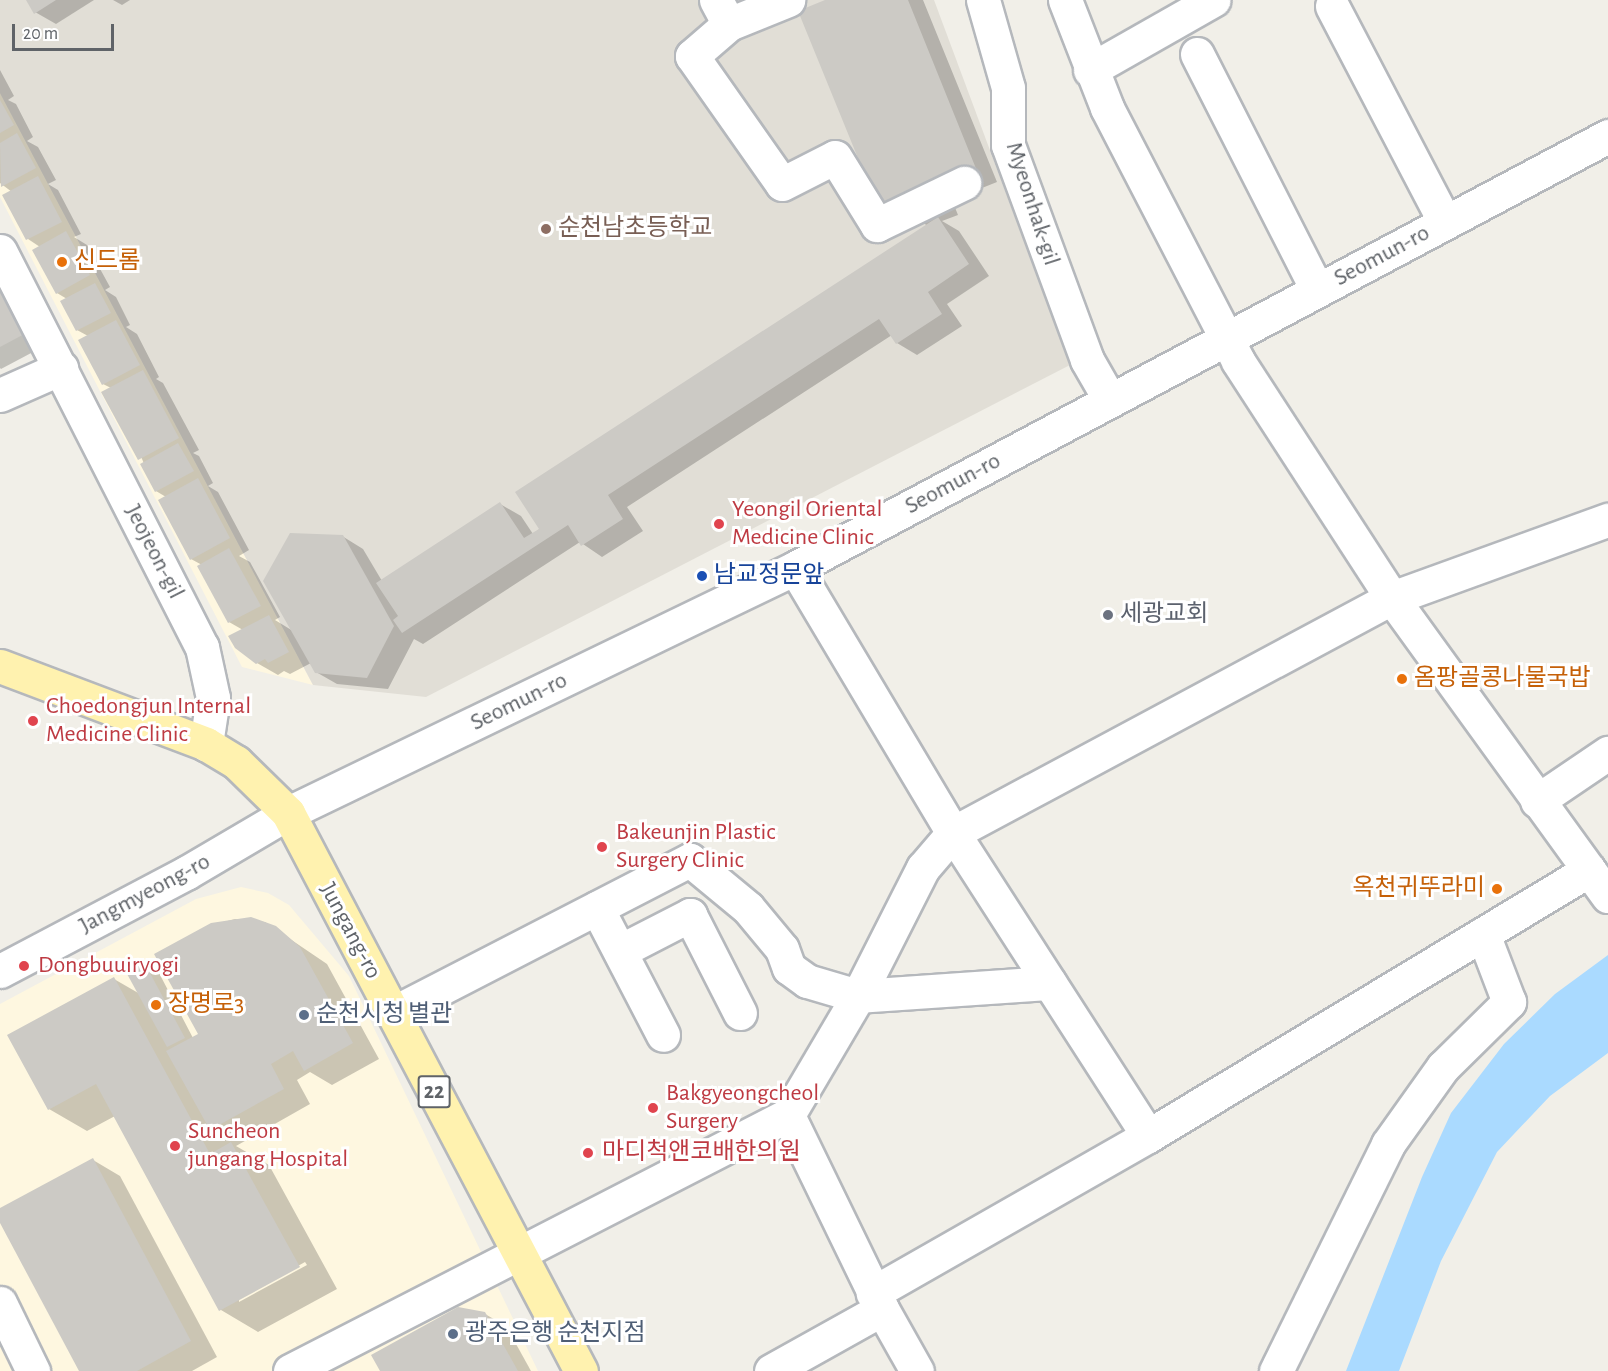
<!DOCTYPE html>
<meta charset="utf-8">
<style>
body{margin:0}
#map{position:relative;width:1608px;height:1371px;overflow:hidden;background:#f1efe8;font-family:"Alegreya Sans","Noto Sans KR",sans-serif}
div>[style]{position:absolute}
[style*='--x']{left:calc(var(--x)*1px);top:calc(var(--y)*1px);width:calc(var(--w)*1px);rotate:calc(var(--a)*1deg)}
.commercial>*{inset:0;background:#fef7e0}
.education>*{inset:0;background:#e1ded6}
.water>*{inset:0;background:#aadaff}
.shadow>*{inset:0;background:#0003}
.building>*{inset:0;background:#cccac5}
.roads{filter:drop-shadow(2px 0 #b5b8bc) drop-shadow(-2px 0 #b5b8bc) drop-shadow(0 2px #b5b8bc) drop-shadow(0 -2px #b5b8bc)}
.minor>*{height:33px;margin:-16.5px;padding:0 16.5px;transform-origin:16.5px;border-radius:16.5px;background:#fff}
.major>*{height:33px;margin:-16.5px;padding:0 16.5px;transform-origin:16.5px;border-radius:16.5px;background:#fff2af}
.dots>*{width:16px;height:16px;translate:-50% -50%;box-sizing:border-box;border:3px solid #fff;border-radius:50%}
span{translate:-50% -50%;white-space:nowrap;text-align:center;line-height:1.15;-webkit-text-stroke:6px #fff;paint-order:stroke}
.shield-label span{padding:2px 4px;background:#fff;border:2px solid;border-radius:4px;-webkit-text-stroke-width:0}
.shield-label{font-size:22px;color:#5f6368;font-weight:700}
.street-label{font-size:24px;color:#5f6368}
.education-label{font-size:24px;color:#785e54}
.left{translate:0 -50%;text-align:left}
.food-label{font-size:24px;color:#c56008}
.right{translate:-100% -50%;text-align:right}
.health-label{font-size:24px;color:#be3a42}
.transit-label{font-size:24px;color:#164399}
.worship-label{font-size:24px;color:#5b616d}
.service-label{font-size:24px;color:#4e5e75}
.scale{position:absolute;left:12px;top:24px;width:102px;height:27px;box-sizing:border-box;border:3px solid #5f6368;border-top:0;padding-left:8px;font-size:18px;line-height:21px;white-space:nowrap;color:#5f6368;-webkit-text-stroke:4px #fff;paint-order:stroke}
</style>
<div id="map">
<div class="commercial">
<div style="clip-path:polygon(0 93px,313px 685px,242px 667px,0 197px)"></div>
<div style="clip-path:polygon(241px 887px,268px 893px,289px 905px,349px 976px,538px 1371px,0 1371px,0 1004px,196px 899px)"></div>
</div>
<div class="education">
<div style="clip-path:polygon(0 0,934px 0,1070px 365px,426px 697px,313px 685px,0 93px)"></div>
</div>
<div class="water">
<div style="clip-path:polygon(1608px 955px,1608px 1053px,1550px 1096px,1497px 1152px,1441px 1261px,1399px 1371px,1346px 1371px,1422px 1177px,1451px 1113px,1504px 1044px,1555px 994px)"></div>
</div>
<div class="shadow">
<div style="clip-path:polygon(27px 0,94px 0,56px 24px,35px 12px)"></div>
<div style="clip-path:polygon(113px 0,130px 0,122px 5px)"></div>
<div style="clip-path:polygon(829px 0,923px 0,997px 182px,952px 200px,958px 215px,942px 221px,959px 231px,989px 276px,947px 304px,962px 326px,917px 355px,897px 343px,892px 335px,627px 507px,643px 531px,602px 557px,580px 542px,423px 644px,414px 639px,388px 689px,337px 684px,316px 672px,311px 663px,290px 674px,284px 671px,278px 675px,257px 663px,243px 630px,229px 622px,202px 565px,191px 559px,166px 497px,156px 491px,111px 388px,103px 384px,88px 336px,77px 330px,67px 299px,57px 293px,40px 247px,28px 239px,4px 196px,12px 192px,0 183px,0 70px,14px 96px,8px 100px,16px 104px,33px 137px,27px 141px,38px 147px,56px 180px,48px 184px,58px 190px,81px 234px,74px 237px,87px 245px,110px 287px,105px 290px,116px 297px,130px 325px,126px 327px,137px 334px,159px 377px,156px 379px,163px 383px,199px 450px,193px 453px,199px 456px,213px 483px,208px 486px,218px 492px,249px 550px,239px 556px,250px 562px,280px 617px,275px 620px,293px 631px,342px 536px,363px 549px,382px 581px,500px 504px,521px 516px,533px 534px,928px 226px,920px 221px)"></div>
<div style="clip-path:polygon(0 272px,50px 343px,1px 369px,0 368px)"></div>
<div style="clip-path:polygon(evenodd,235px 919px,265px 922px,327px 964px,379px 1059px,332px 1085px,310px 1072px,297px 1080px,310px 1104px,236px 1146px,269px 1165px,337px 1289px,258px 1332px,221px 1310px,115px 1116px,87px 1131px,49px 1109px,114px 979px,140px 994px,144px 963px,158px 971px,193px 1038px,200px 1034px,212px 925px,235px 919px,305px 1262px,307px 1265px,239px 1302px,239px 1299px,305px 1262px)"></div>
<div style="clip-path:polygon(93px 1160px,120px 1176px,217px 1357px,192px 1371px,80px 1371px,0 1220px,0 1210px)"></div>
<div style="clip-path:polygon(485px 1314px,506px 1326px,531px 1371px,382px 1371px)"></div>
</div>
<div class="building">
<div style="clip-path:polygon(26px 0,56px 0,34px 14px)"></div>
<div style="clip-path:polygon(825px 0,908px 0,977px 171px,932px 188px,882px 217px,798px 11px)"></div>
<div style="clip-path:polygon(0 100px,14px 125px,0 133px)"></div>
<div style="clip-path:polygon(17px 133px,36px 168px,1px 187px,0 143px)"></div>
<div style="clip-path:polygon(38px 176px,62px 222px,26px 240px,2px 195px)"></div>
<div style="clip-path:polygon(938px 217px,969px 264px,928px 292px,942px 314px,896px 344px,879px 319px,608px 495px,623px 519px,581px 546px,568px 525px,402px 633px,393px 620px,398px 616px,376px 583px,500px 502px,524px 538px,539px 529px,515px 492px)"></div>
<div style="clip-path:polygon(66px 231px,90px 275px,56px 294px,32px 250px)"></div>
<div style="clip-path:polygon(0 275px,30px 331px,0 347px)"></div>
<div style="clip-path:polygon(95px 283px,111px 313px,76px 331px,60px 301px)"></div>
<div style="clip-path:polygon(116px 320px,140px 365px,102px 385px,78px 340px)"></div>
<div style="clip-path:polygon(143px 370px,179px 438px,138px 460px,101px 392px)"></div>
<div style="clip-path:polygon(178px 443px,194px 471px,155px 492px,140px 464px)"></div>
<div style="clip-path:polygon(198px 478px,230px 538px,190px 560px,158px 500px)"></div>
<div style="clip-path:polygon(290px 533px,343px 535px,394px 626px,367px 678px,315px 673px,263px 581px)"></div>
<div style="clip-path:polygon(229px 548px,261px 606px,228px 623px,197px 566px)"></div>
<div style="clip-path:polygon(269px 615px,289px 652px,268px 663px,265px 659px,256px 664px,235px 648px,228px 636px)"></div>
<div style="clip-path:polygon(251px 917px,276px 926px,300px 947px,353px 1043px,304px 1071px,293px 1051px,271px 1064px,284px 1089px,210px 1130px,166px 1051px,198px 1034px,154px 954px,211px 923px)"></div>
<div style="clip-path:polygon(144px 962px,185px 1038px,167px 1047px,126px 972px)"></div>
<div style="clip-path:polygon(114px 977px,210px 1154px,231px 1142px,300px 1267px,219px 1311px,96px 1084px,48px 1110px,7px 1035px)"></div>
<div style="clip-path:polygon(93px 1158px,191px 1341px,137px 1371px,79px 1371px,0 1223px,0 1208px)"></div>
<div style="clip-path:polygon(458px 1307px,485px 1312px,518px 1371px,380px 1371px,371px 1355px)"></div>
</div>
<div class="roads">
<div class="minor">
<div style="--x:716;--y:0;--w:27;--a:62"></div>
<div style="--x:729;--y:24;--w:64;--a:-22.1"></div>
<div style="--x:983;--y:0;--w:91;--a:74.1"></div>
<div style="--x:1008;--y:88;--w:57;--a:90"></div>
<div style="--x:1008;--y:145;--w:229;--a:69.8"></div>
<div style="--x:1087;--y:360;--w:46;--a:60.1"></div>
<div style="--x:1065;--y:0;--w:116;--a:68.7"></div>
<div style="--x:1107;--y:108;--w:285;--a:62.6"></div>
<div style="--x:1238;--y:361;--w:283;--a:57"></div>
<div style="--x:1392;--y:598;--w:368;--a:54.1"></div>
<div style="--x:1332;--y:6;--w:244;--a:62.4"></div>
<div style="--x:729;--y:24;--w:49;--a:139.1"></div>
<div style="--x:692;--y:56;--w:156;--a:54.9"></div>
<div style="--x:782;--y:184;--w:59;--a:-27"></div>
<div style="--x:835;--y:157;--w:80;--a:58.3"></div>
<div style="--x:877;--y:225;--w:97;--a:-25.8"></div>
<div style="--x:1197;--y:54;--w:265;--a:63"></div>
<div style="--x:1090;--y:70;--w:142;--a:-29.6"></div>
<div style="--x:0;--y:251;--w:445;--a:63"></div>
<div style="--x:202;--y:647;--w:52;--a:77.8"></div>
<div style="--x:213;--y:698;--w:47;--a:98.7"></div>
<div style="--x:0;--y:395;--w:67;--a:-23.9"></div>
<div style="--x:795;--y:568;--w:309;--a:59.2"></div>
<div style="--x:953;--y:833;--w:498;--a:-28.2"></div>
<div style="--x:1392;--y:598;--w:230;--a:-19.9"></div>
<div style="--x:1537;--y:801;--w:86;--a:-34.1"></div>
<div style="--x:597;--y:908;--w:143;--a:62.5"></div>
<div style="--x:620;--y:951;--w:79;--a:-27.2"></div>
<div style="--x:690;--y:915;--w:110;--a:63"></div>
<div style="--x:0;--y:971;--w:210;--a:-27.8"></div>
<div style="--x:186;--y:873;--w:118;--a:-30.5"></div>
<div style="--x:288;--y:813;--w:563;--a:-25.79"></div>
<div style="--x:795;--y:568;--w:921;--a:-27.98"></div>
<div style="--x:393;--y:1013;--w:334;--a:-27.3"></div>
<div style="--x:690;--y:860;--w:75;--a:39.6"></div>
<div style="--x:748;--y:908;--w:53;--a:50.3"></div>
<div style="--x:782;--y:949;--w:20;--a:70"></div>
<div style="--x:789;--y:968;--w:22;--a:36"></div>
<div style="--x:807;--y:981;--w:53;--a:16.4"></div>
<div style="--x:858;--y:996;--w:192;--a:-3.9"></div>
<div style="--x:1148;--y:1136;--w:515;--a:-31.1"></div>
<div style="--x:0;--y:1303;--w:76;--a:64.1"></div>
<div style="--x:882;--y:1309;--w:71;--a:60.6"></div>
<div style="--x:290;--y:1371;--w:560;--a:-27.21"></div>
<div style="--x:788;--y:1115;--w:138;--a:-59.5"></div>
<div style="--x:858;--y:996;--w:144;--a:-63.1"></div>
<div style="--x:923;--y:868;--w:46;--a:-49.4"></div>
<div style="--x:953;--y:833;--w:360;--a:57.2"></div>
<div style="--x:1148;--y:1136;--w:317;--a:150.3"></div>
<div style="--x:771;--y:1371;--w:127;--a:-29.2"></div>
<div style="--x:882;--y:1309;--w:216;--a:-115.9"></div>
<div style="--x:1276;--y:1371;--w:253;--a:-63.7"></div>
<div style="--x:1388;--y:1144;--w:95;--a:-54.5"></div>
<div style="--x:1443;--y:1067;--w:93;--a:-44.6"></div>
<div style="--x:1509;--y:1002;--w:73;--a:-110.9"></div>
</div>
<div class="major">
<div style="--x:0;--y:666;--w:220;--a:20.7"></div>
<div style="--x:206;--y:744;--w:35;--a:31"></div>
<div style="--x:236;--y:762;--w:73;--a:44.4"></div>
<div style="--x:288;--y:813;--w:630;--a:62.3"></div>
</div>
</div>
<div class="dots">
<div style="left:546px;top:229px;background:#8d6e63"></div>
<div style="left:62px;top:262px;background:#e8710a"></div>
<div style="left:719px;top:524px;background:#e0444e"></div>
<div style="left:702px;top:576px;background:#1a4fb4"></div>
<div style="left:1108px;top:615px;background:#6b7280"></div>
<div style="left:1402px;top:679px;background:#e8710a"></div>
<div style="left:33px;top:721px;background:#e0444e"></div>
<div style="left:602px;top:847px;background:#e0444e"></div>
<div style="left:1497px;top:889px;background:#e8710a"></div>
<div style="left:24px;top:966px;background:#e0444e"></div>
<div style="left:156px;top:1005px;background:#e8710a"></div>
<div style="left:304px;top:1015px;background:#5c6f8a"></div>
<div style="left:653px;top:1108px;background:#e0444e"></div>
<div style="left:175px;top:1146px;background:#e0444e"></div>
<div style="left:588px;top:1153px;background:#e0444e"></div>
<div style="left:453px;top:1334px;background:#5c6f8a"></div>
</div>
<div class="shield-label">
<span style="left:434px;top:1092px">22</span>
</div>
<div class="street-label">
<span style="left:1032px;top:204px;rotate:72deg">Myeonhak-gil</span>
<span style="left:1382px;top:256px;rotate:-28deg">Seomun-ro</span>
<span style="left:953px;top:484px;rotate:-28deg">Seomun-ro</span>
<span style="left:154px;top:552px;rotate:63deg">Jeojeon-gil</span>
<span style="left:519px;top:702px;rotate:-26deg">Seomun-ro</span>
<span style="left:145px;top:894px;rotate:-28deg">Jangmyeong-ro</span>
<span style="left:350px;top:931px;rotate:62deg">Jungang-ro</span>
</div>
<div class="education-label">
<span class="left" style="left:558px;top:229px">순천남초등학교</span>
</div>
<div class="food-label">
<span class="left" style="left:74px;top:262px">신드롬</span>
<span class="left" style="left:1414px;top:679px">옴팡골콩나물국밥</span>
<span class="right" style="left:1485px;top:889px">옥천귀뚜라미</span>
<span class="left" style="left:168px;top:1005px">장명로3</span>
</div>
<div class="health-label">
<span class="left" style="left:732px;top:524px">Yeongil Oriental<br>Medicine Clinic</span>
<span class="left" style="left:46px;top:721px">Choedongjun Internal<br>Medicine Clinic</span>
<span class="left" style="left:616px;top:847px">Bakeunjin Plastic<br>Surgery Clinic</span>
<span class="left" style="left:38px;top:966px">Dongbuuiryogi</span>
<span class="left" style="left:666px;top:1108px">Bakgyeongcheol<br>Surgery</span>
<span class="left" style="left:188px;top:1146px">Suncheon<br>jungang Hospital</span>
<span class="left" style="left:602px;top:1153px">마디척앤코배한의원</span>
</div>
<div class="transit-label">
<span class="left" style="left:714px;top:576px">남교정문앞</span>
</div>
<div class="worship-label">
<span class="left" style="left:1120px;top:615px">세광교회</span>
</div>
<div class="service-label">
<span class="left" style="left:316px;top:1015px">순천시청 별관</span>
<span class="left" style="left:465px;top:1334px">광주은행 순천지점</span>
</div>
<div class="scale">20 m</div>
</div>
